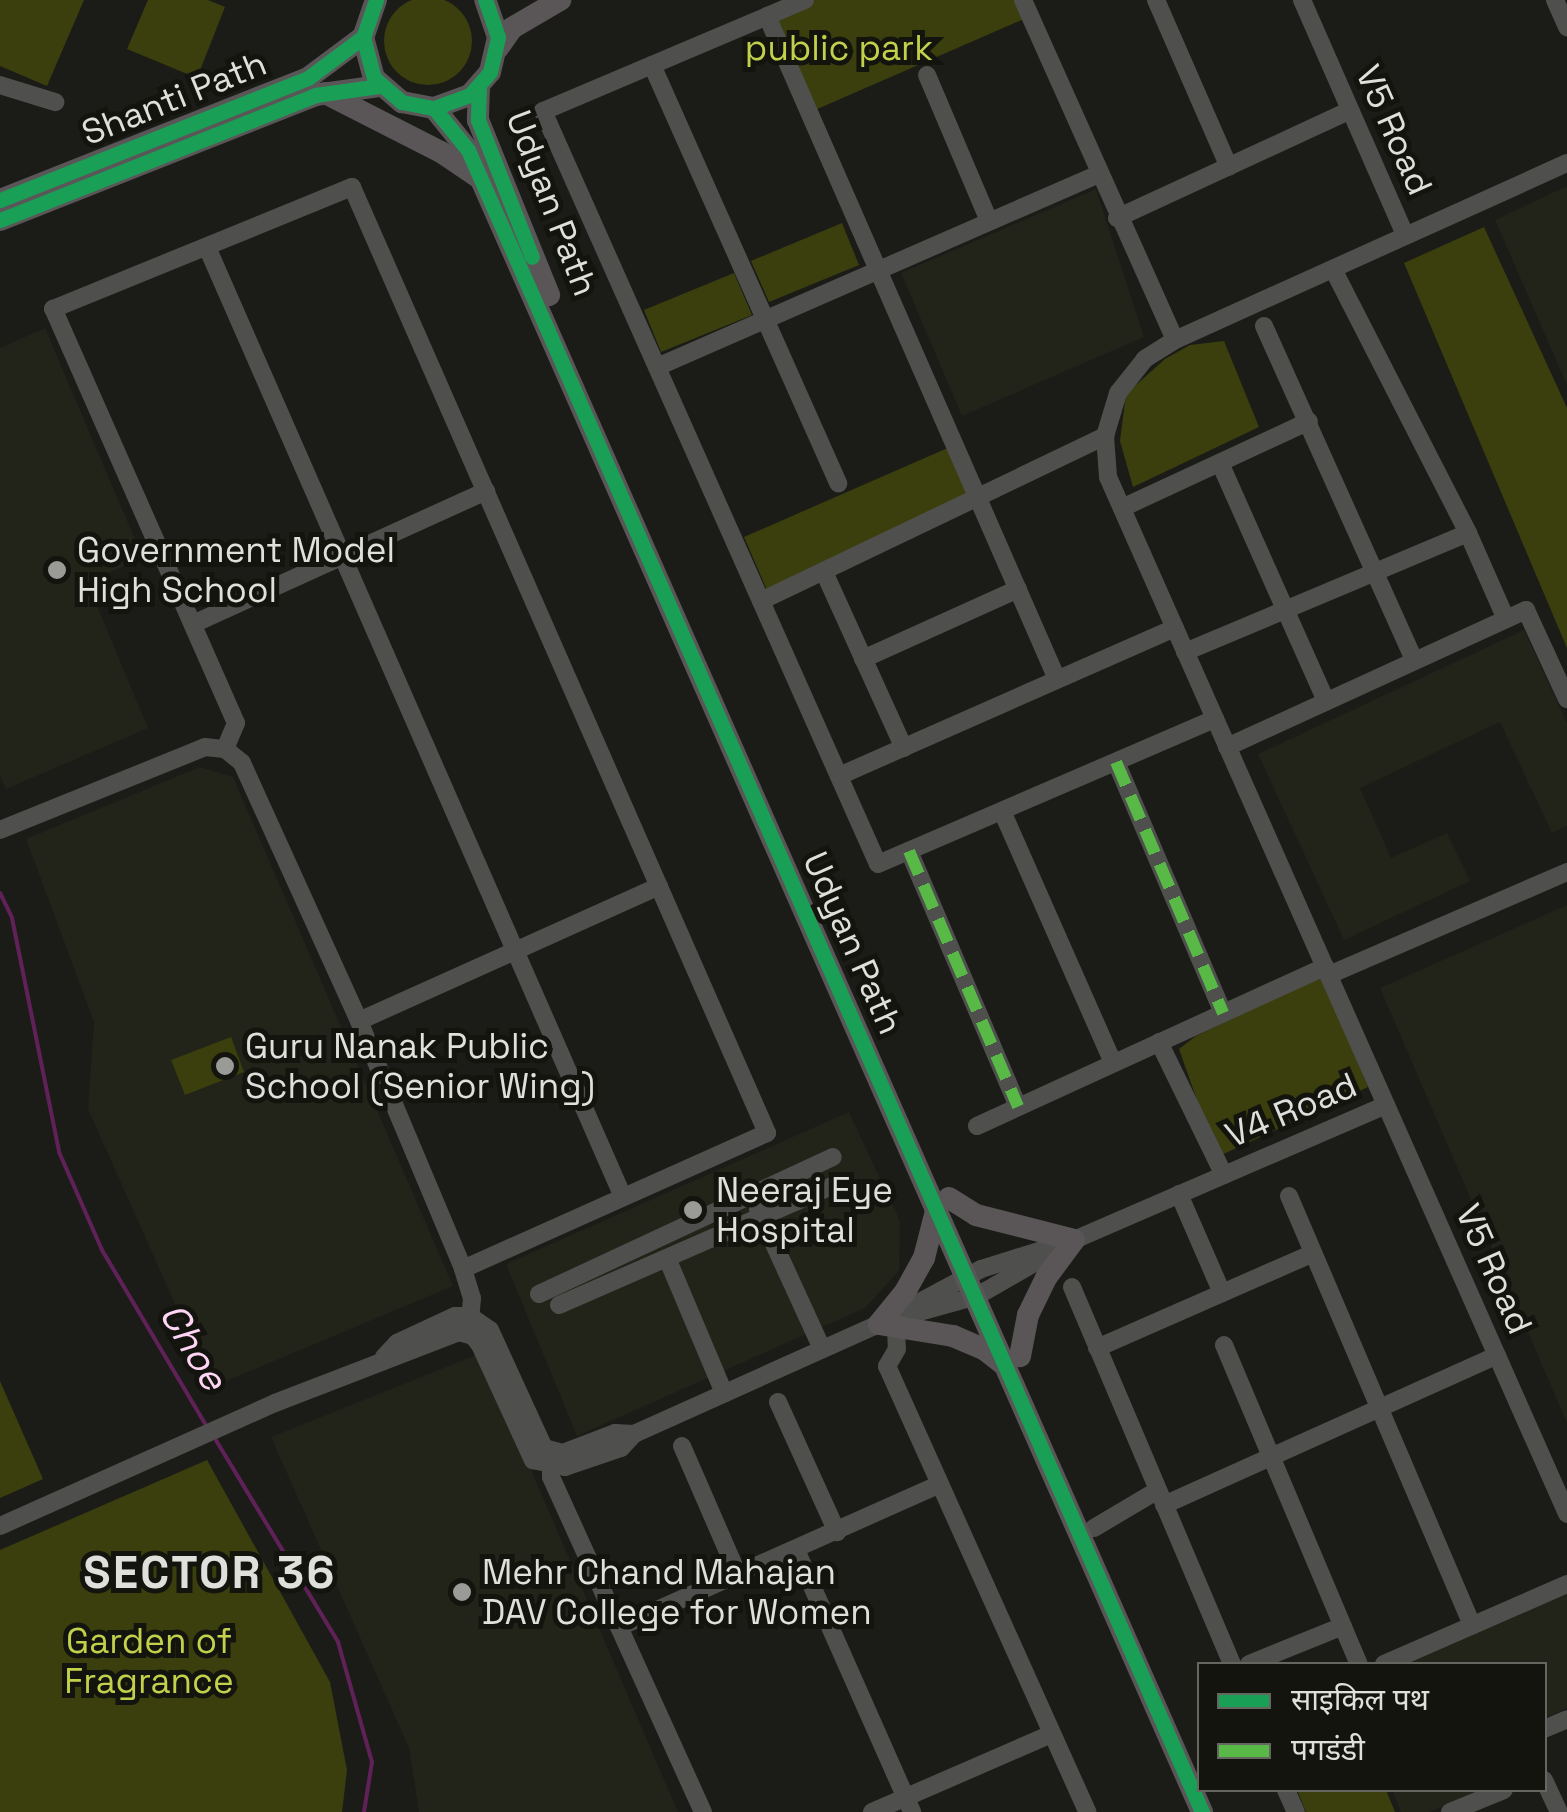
<!DOCTYPE html>
<meta charset="utf-8">
<style>
body{margin:0}
#map{position:relative;width:1567px;height:1812px;overflow:hidden;background:#1b1c18;font-family:"Space Grotesk","Noto Sans Devanagari",sans-serif}
div>[style]{position:absolute}
[style*='--x']{left:calc(var(--x)*1px);top:calc(var(--y)*1px);width:calc(var(--w)*1px);rotate:calc(var(--a)*1deg)}
.built>*{inset:0;background:#222319}
.green>*{inset:0;background:#3b3f0d}
.round{border-radius:50%}
.stream>*{height:4px;margin:-2px;padding:0 2px;transform-origin:2px;border-radius:2px;background:#602159}
.minor>*{height:18px;margin:-9px;padding:0 9px;transform-origin:9px;border-radius:9px;background:#4f4f4d}
.major>*{height:22px;margin:-11px;padding:0 11px;transform-origin:11px;border-radius:11px;background:#5a5658}
.quiet>*{height:12px;margin-top:-6px;transform-origin:0;background:repeating-linear-gradient(90deg,#58b947 0 25px,transparent 0 37px)}
.cycleway>*{height:15px;margin:-7.5px;padding:0 7.5px;transform-origin:7.5px;border-radius:7.5px;background:#1a9f57}
.dots>*{width:28px;height:28px;translate:-50% -50%;box-sizing:border-box;border:5px solid #13140e;border-radius:50%}
span{translate:-50% -50%;white-space:nowrap;text-align:center;line-height:1.15;-webkit-text-stroke:10px #13140e;paint-order:stroke}
.park-label{font-size:35px;color:#c3d04b}
.street-label{font-size:35px;color:#dfe0dc}
.poi-label{font-size:35px;color:#dfe0dc}
.left{translate:0 -50%;text-align:left}
.water-label{font-size:38px;color:#fed5f5;font-style:italic}
.district-label{font-size:45px;color:#dfe0dc;font-weight:700;letter-spacing:2.5px}
.legend{position:absolute;left:1197px;top:1662px;width:350px;height:130px;box-sizing:border-box;background:#13140e;border:2px solid #656660;margin:0;padding:12px 18px;list-style:none;font-size:30px;color:#dfe0dc}
.legend li{display:flex;align-items:center;gap:20px;height:50px}
.legend b{width:50px;border:2px solid #656660}
</style>
<div id="map">
<div class="built">
<div style="clip-path:polygon(1567px 186px,1567px 385px,1495px 220px)"></div>
<div style="clip-path:polygon(1096px 189px,1144px 337px,962px 416px,901px 273px)"></div>
<div style="clip-path:polygon(45px 328px,143px 558px,87px 582px,148px 728px,6px 789px,0 776px,0 348px)"></div>
<div style="clip-path:polygon(1524px 630px,1567px 723px,1567px 826px,1552px 833px,1500px 722px,1360px 788px,1391px 858px,1447px 833px,1470px 881px,1344px 940px,1258px 754px)"></div>
<div style="clip-path:polygon(200px 767px,233px 777px,453px 1286px,212px 1387px,88px 1109px,94px 1022px,26px 839px)"></div>
<div style="clip-path:polygon(1567px 905px,1567px 1423px,1380px 988px)"></div>
<div style="clip-path:polygon(849px 1112px,900px 1221px,899px 1271px,865px 1308px,577px 1436px,506px 1264px)"></div>
<div style="clip-path:polygon(481px 1353px,678px 1812px,419px 1812px,409px 1748px,271px 1437px)"></div>
<div style="clip-path:polygon(1567px 1592px,1567px 1708px,1545px 1718px,1544px 1664px,1401px 1664px)"></div>
<div style="clip-path:polygon(1392px 1790px,1485px 1790px,1429px 1812px,1401px 1812px)"></div>
</div>
<div class="green">
<div class="round" style="left:384px;top:-3px;width:88px;height:88px"></div>
<div style="clip-path:polygon(0 0,84px 0,47px 86px,0 66px)"></div>
<div style="clip-path:polygon(148px 0,208px 0,225px 7px,197px 78px,127px 49px)"></div>
<div style="clip-path:polygon(815px 0,1016px 0,1024px 19px,815px 110px,773px 17px)"></div>
<div style="clip-path:polygon(842px 223px,859px 265px,769px 302px,751px 261px)"></div>
<div style="clip-path:polygon(1484px 227px,1567px 408px,1567px 648px,1404px 263px)"></div>
<div style="clip-path:polygon(734px 273px,752px 315px,661px 352px,644px 310px)"></div>
<div style="clip-path:polygon(1224px 341px,1259px 427px,1133px 487px,1120px 441px,1126px 394px,1165px 359px,1190px 345px)"></div>
<div style="clip-path:polygon(950px 447px,973px 500px,767px 590px,744px 537px)"></div>
<div style="clip-path:polygon(1321px 976px,1368px 1087px,1217px 1157px,1179px 1049px,1196px 1036px)"></div>
<div style="clip-path:polygon(231px 1037px,244px 1072px,185px 1095px,171px 1060px)"></div>
<div style="clip-path:polygon(0 1381px,43px 1479px,0 1498px)"></div>
<div style="clip-path:polygon(207px 1460px,330px 1682px,347px 1770px,342px 1812px,0 1812px,0 1550px)"></div>
<div style="clip-path:polygon(1297px 1790px,1386px 1790px,1395px 1812px,1306px 1812px)"></div>
</div>
<div class="stream">
<div style="--x:0;--y:893;--w:28;--a:64"></div>
<div style="--x:12;--y:918;--w:239;--a:78.6"></div>
<div style="--x:59;--y:1152;--w:107;--a:66.3"></div>
<div style="--x:102;--y:1250;--w:204;--a:59.3"></div>
<div style="--x:214;--y:1437;--w:240;--a:58.8"></div>
<div style="--x:338;--y:1642;--w:125;--a:74.2"></div>
<div style="--x:372;--y:1762;--w:51;--a:99.1"></div>
</div>
<div class="minor">
<div style="--x:805;--y:0;--w:285;--a:157"></div>
<div style="--x:543;--y:111;--w:824;--a:66.02"></div>
<div style="--x:878;--y:864;--w:367;--a:-23.3"></div>
<div style="--x:1023;--y:0;--w:372;--a:65.9"></div>
<div style="--x:1156;--y:0;--w:182;--a:66.4"></div>
<div style="--x:1302;--y:0;--w:257;--a:66.3"></div>
<div style="--x:1555;--y:0;--w:30;--a:66"></div>
<div style="--x:767;--y:16;--w:724;--a:66.38"></div>
<div style="--x:652;--y:65;--w:458;--a:66"></div>
<div style="--x:927;--y:75;--w:156;--a:67"></div>
<div style="--x:0;--y:85;--w:58;--a:17.2"></div>
<div style="--x:1567;--y:163;--w:430;--a:155.7"></div>
<div style="--x:1175;--y:340;--w:36;--a:148"></div>
<div style="--x:1145;--y:359;--w:43;--a:128.5"></div>
<div style="--x:1118;--y:393;--w:45;--a:106.8"></div>
<div style="--x:1105;--y:436;--w:41;--a:85.8"></div>
<div style="--x:1108;--y:477;--w:1134;--a:66.12"></div>
<div style="--x:1117;--y:218;--w:255;--a:-24.8"></div>
<div style="--x:207;--y:247;--w:1037;--a:66.35"></div>
<div style="--x:1334;--y:271;--w:294;--a:62.9"></div>
<div style="--x:1468;--y:533;--w:94;--a:66.2"></div>
<div style="--x:1264;--y:326;--w:366;--a:65.8"></div>
<div style="--x:657;--y:367;--w:481;--a:-23.6"></div>
<div style="--x:1220;--y:463;--w:261;--a:66"></div>
<div style="--x:1122;--y:508;--w:206;--a:-24.9"></div>
<div style="--x:825;--y:574;--w:191;--a:65.6"></div>
<div style="--x:761;--y:601;--w:382;--a:-25.6"></div>
<div style="--x:193;--y:624;--w:322;--a:-24.4"></div>
<div style="--x:1185;--y:652;--w:307;--a:-22.8"></div>
<div style="--x:863;--y:659;--w:170;--a:-24.3"></div>
<div style="--x:1227;--y:747;--w:329;--a:-24.6"></div>
<div style="--x:1526;--y:610;--w:98;--a:65.3"></div>
<div style="--x:225;--y:749;--w:28;--a:-67"></div>
<div style="--x:236;--y:723;--w:453;--a:-113.8"></div>
<div style="--x:53;--y:309;--w:323;--a:-22.2"></div>
<div style="--x:352;--y:187;--w:1033;--a:66.31"></div>
<div style="--x:767;--y:1133;--w:333;--a:155.9"></div>
<div style="--x:1116;--y:762;--w:273;--a:66.9"></div>
<div style="--x:839;--y:776;--w:367;--a:-23.8"></div>
<div style="--x:1002;--y:811;--w:275;--a:66.2"></div>
<div style="--x:0;--y:830;--w:221;--a:-22"></div>
<div style="--x:205;--y:747;--w:20;--a:6"></div>
<div style="--x:225;--y:749;--w:22;--a:39"></div>
<div style="--x:242;--y:763;--w:283;--a:65.6"></div>
<div style="--x:359;--y:1021;--w:269;--a:67.2"></div>
<div style="--x:463;--y:1269;--w:30;--a:73"></div>
<div style="--x:472;--y:1298;--w:36;--a:95"></div>
<div style="--x:909;--y:851;--w:278;--a:66.9"></div>
<div style="--x:1329;--y:975;--w:259;--a:-23.4"></div>
<div style="--x:359;--y:1021;--w:329;--a:-24.2"></div>
<div style="--x:1159;--y:1042;--w:148;--a:64"></div>
<div style="--x:977;--y:1126;--w:383;--a:-24.6"></div>
<div style="--x:1179;--y:1194;--w:108;--a:66.5"></div>
<div style="--x:1289;--y:1196;--w:467;--a:66.9"></div>
<div style="--x:758;--y:1209;--w:154;--a:65.4"></div>
<div style="--x:667;--y:1258;--w:147;--a:67.1"></div>
<div style="--x:1072;--y:1287;--w:410;--a:67"></div>
<div style="--x:539;--y:1294;--w:324;--a:-25"></div>
<div style="--x:559;--y:1305;--w:310;--a:-23.6"></div>
<div style="--x:912;--y:1314;--w:67;--a:-15.5"></div>
<div style="--x:977;--y:1296;--w:82;--a:-30"></div>
<div style="--x:896;--y:1325;--w:24;--a:88"></div>
<div style="--x:897;--y:1349;--w:20;--a:120"></div>
<div style="--x:887;--y:1366;--w:489;--a:65.8"></div>
<div style="--x:1224;--y:1345;--w:346;--a:67.1"></div>
<div style="--x:1097;--y:1348;--w:236;--a:-23.7"></div>
<div style="--x:384;--y:1357;--w:19;--a:-47"></div>
<div style="--x:397;--y:1343;--w:64;--a:-25"></div>
<div style="--x:455;--y:1316;--w:15;--a:0"></div>
<div style="--x:470;--y:1316;--w:24;--a:35"></div>
<div style="--x:490;--y:1330;--w:130;--a:65.4"></div>
<div style="--x:544;--y:1448;--w:20;--a:15"></div>
<div style="--x:563;--y:1453;--w:56;--a:-21"></div>
<div style="--x:615;--y:1433;--w:19;--a:3"></div>
<div style="--x:778;--y:1402;--w:143;--a:65.6"></div>
<div style="--x:682;--y:1446;--w:141;--a:66.5"></div>
<div style="--x:551;--y:1451;--w:26;--a:90"></div>
<div style="--x:551;--y:1477;--w:368;--a:65.6"></div>
<div style="--x:1164;--y:1505;--w:365;--a:-24.2"></div>
<div style="--x:0;--y:1526;--w:301;--a:-24.1"></div>
<div style="--x:275;--y:1403;--w:197;--a:-21.1"></div>
<div style="--x:459;--y:1332;--w:15;--a:16"></div>
<div style="--x:473;--y:1336;--w:11;--a:52"></div>
<div style="--x:480;--y:1345;--w:127;--a:65.3"></div>
<div style="--x:533;--y:1460;--w:33;--a:12"></div>
<div style="--x:565;--y:1467;--w:59;--a:-18.7"></div>
<div style="--x:621;--y:1448;--w:19;--a:-47"></div>
<div style="--x:634;--y:1434;--w:269;--a:-24.2"></div>
<div style="--x:879;--y:1324;--w:116;--a:-28.3"></div>
<div style="--x:981;--y:1269;--w:97;--a:-17.3"></div>
<div style="--x:1074;--y:1240;--w:340;--a:-23.4"></div>
<div style="--x:1094;--y:1528;--w:74;--a:-30.7"></div>
<div style="--x:796;--y:1550;--w:287;--a:66.1"></div>
<div style="--x:619;--y:1627;--w:351;--a:-24"></div>
<div style="--x:1249;--y:1664;--w:101;--a:-22"></div>
<div style="--x:1384;--y:1664;--w:200;--a:-23.6"></div>
<div style="--x:1544;--y:1729;--w:25;--a:-23"></div>
<div style="--x:1544;--y:1780;--w:35;--a:65"></div>
<div style="--x:1286;--y:1790;--w:24;--a:66"></div>
<div style="--x:872;--y:1812;--w:195;--a:-23.5"></div>
<div style="--x:1450;--y:1812;--w:58;--a:-22.2"></div>
</div>
<div class="major">
<div style="--x:376;--y:0;--w:39;--a:109"></div>
<div style="--x:363;--y:37;--w:42;--a:75"></div>
<div style="--x:374;--y:78;--w:37;--a:41"></div>
<div style="--x:402;--y:102;--w:33;--a:11"></div>
<div style="--x:434;--y:108;--w:38;--a:-20"></div>
<div style="--x:470;--y:95;--w:30;--a:-49"></div>
<div style="--x:490;--y:72;--w:36;--a:-77"></div>
<div style="--x:498;--y:37;--w:39;--a:-109"></div>
<div style="--x:498;--y:48;--w:24;--a:-55"></div>
<div style="--x:512;--y:28;--w:56;--a:-30.3"></div>
<div style="--x:479;--y:87;--w:33;--a:92"></div>
<div style="--x:478;--y:120;--w:189;--a:67.9"></div>
<div style="--x:325;--y:93;--w:130;--a:27"></div>
<div style="--x:441;--y:152;--w:48;--a:34"></div>
<div style="--x:434;--y:108;--w:54;--a:51"></div>
<div style="--x:468;--y:150;--w:1817;--a:66.17"></div>
<div style="--x:0;--y:200;--w:331;--a:-21.6"></div>
<div style="--x:308;--y:78;--w:69;--a:-36.7"></div>
<div style="--x:0;--y:220;--w:339;--a:-21.6"></div>
<div style="--x:315;--y:95;--w:66;--a:-7.9"></div>
<div style="--x:949;--y:1198;--w:32;--a:32"></div>
<div style="--x:976;--y:1215;--w:101;--a:14.3"></div>
<div style="--x:1074;--y:1240;--w:47;--a:126.4"></div>
<div style="--x:1046;--y:1278;--w:41;--a:115.9"></div>
<div style="--x:1028;--y:1315;--w:42;--a:101"></div>
<div style="--x:879;--y:1324;--w:75;--a:9.2"></div>
<div style="--x:953;--y:1336;--w:34;--a:23"></div>
<div style="--x:984;--y:1349;--w:28;--a:38"></div>
<div style="--x:879;--y:1324;--w:41;--a:-50.9"></div>
<div style="--x:905;--y:1292;--w:39;--a:-61"></div>
<div style="--x:924;--y:1258;--w:53;--a:-75.7"></div>
</div>
<div class="quiet">
<div style="--x:1116;--y:762;--w:273;--a:66.9"></div>
<div style="--x:909;--y:851;--w:278;--a:66.9"></div>
</div>
<div class="cycleway">
<div style="--x:376;--y:0;--w:39;--a:109"></div>
<div style="--x:363;--y:37;--w:42;--a:75"></div>
<div style="--x:374;--y:78;--w:37;--a:41"></div>
<div style="--x:402;--y:102;--w:33;--a:11"></div>
<div style="--x:434;--y:108;--w:38;--a:-20"></div>
<div style="--x:470;--y:95;--w:30;--a:-49"></div>
<div style="--x:490;--y:72;--w:36;--a:-77"></div>
<div style="--x:498;--y:37;--w:39;--a:-109"></div>
<div style="--x:479;--y:87;--w:33;--a:92"></div>
<div style="--x:478;--y:120;--w:147;--a:68.5"></div>
<div style="--x:434;--y:108;--w:54;--a:51"></div>
<div style="--x:468;--y:150;--w:1817;--a:66.17"></div>
<div style="--x:0;--y:200;--w:331;--a:-21.6"></div>
<div style="--x:308;--y:78;--w:69;--a:-36.7"></div>
<div style="--x:0;--y:220;--w:339;--a:-21.6"></div>
<div style="--x:315;--y:95;--w:66;--a:-7.9"></div>
</div>
<div class="dots">
<div style="left:57px;top:570px;background:#9a9b97"></div>
<div style="left:225px;top:1066px;background:#9a9b97"></div>
<div style="left:693px;top:1210px;background:#9a9b97"></div>
<div style="left:462px;top:1592px;background:#9a9b97"></div>
</div>
<div class="park-label">
<span style="left:839px;top:48px">public park</span>
<span style="left:149px;top:1661px">Garden of<br>Fragrance</span>
</div>
<div class="street-label">
<span style="left:174px;top:98px;rotate:-22deg">Shanti Path</span>
<span style="left:1394px;top:130px;rotate:66deg">V5 Road</span>
<span style="left:552px;top:203px;rotate:69deg">Udyan Path</span>
<span style="left:853px;top:943px;rotate:66deg">Udyan Path</span>
<span style="left:1291px;top:1110px;rotate:-23deg">V4 Road</span>
<span style="left:1494px;top:1269px;rotate:66deg">V5 Road</span>
</div>
<div class="poi-label">
<span class="left" style="left:77px;top:570px">Government Model<br>High School</span>
<span class="left" style="left:245px;top:1066px">Guru Nanak Public<br>School (Senior Wing)</span>
<span class="left" style="left:716px;top:1210px">Neeraj Eye<br>Hospital</span>
<span class="left" style="left:482px;top:1592px">Mehr Chand Mahajan<br>DAV College for Women</span>
</div>
<div class="water-label">
<span style="left:193px;top:1347px;rotate:59deg">Choe</span>
</div>
<div class="district-label">
<span style="left:210px;top:1573px">SECTOR 36</span>
</div>
<ul class="legend">
<li><b style="height:12px;background:#1a9f57"></b>साइकिल पथ</li>
<li><b style="height:12px;background:#58b947"></b>पगडंडी</li>
</ul>
</div>
